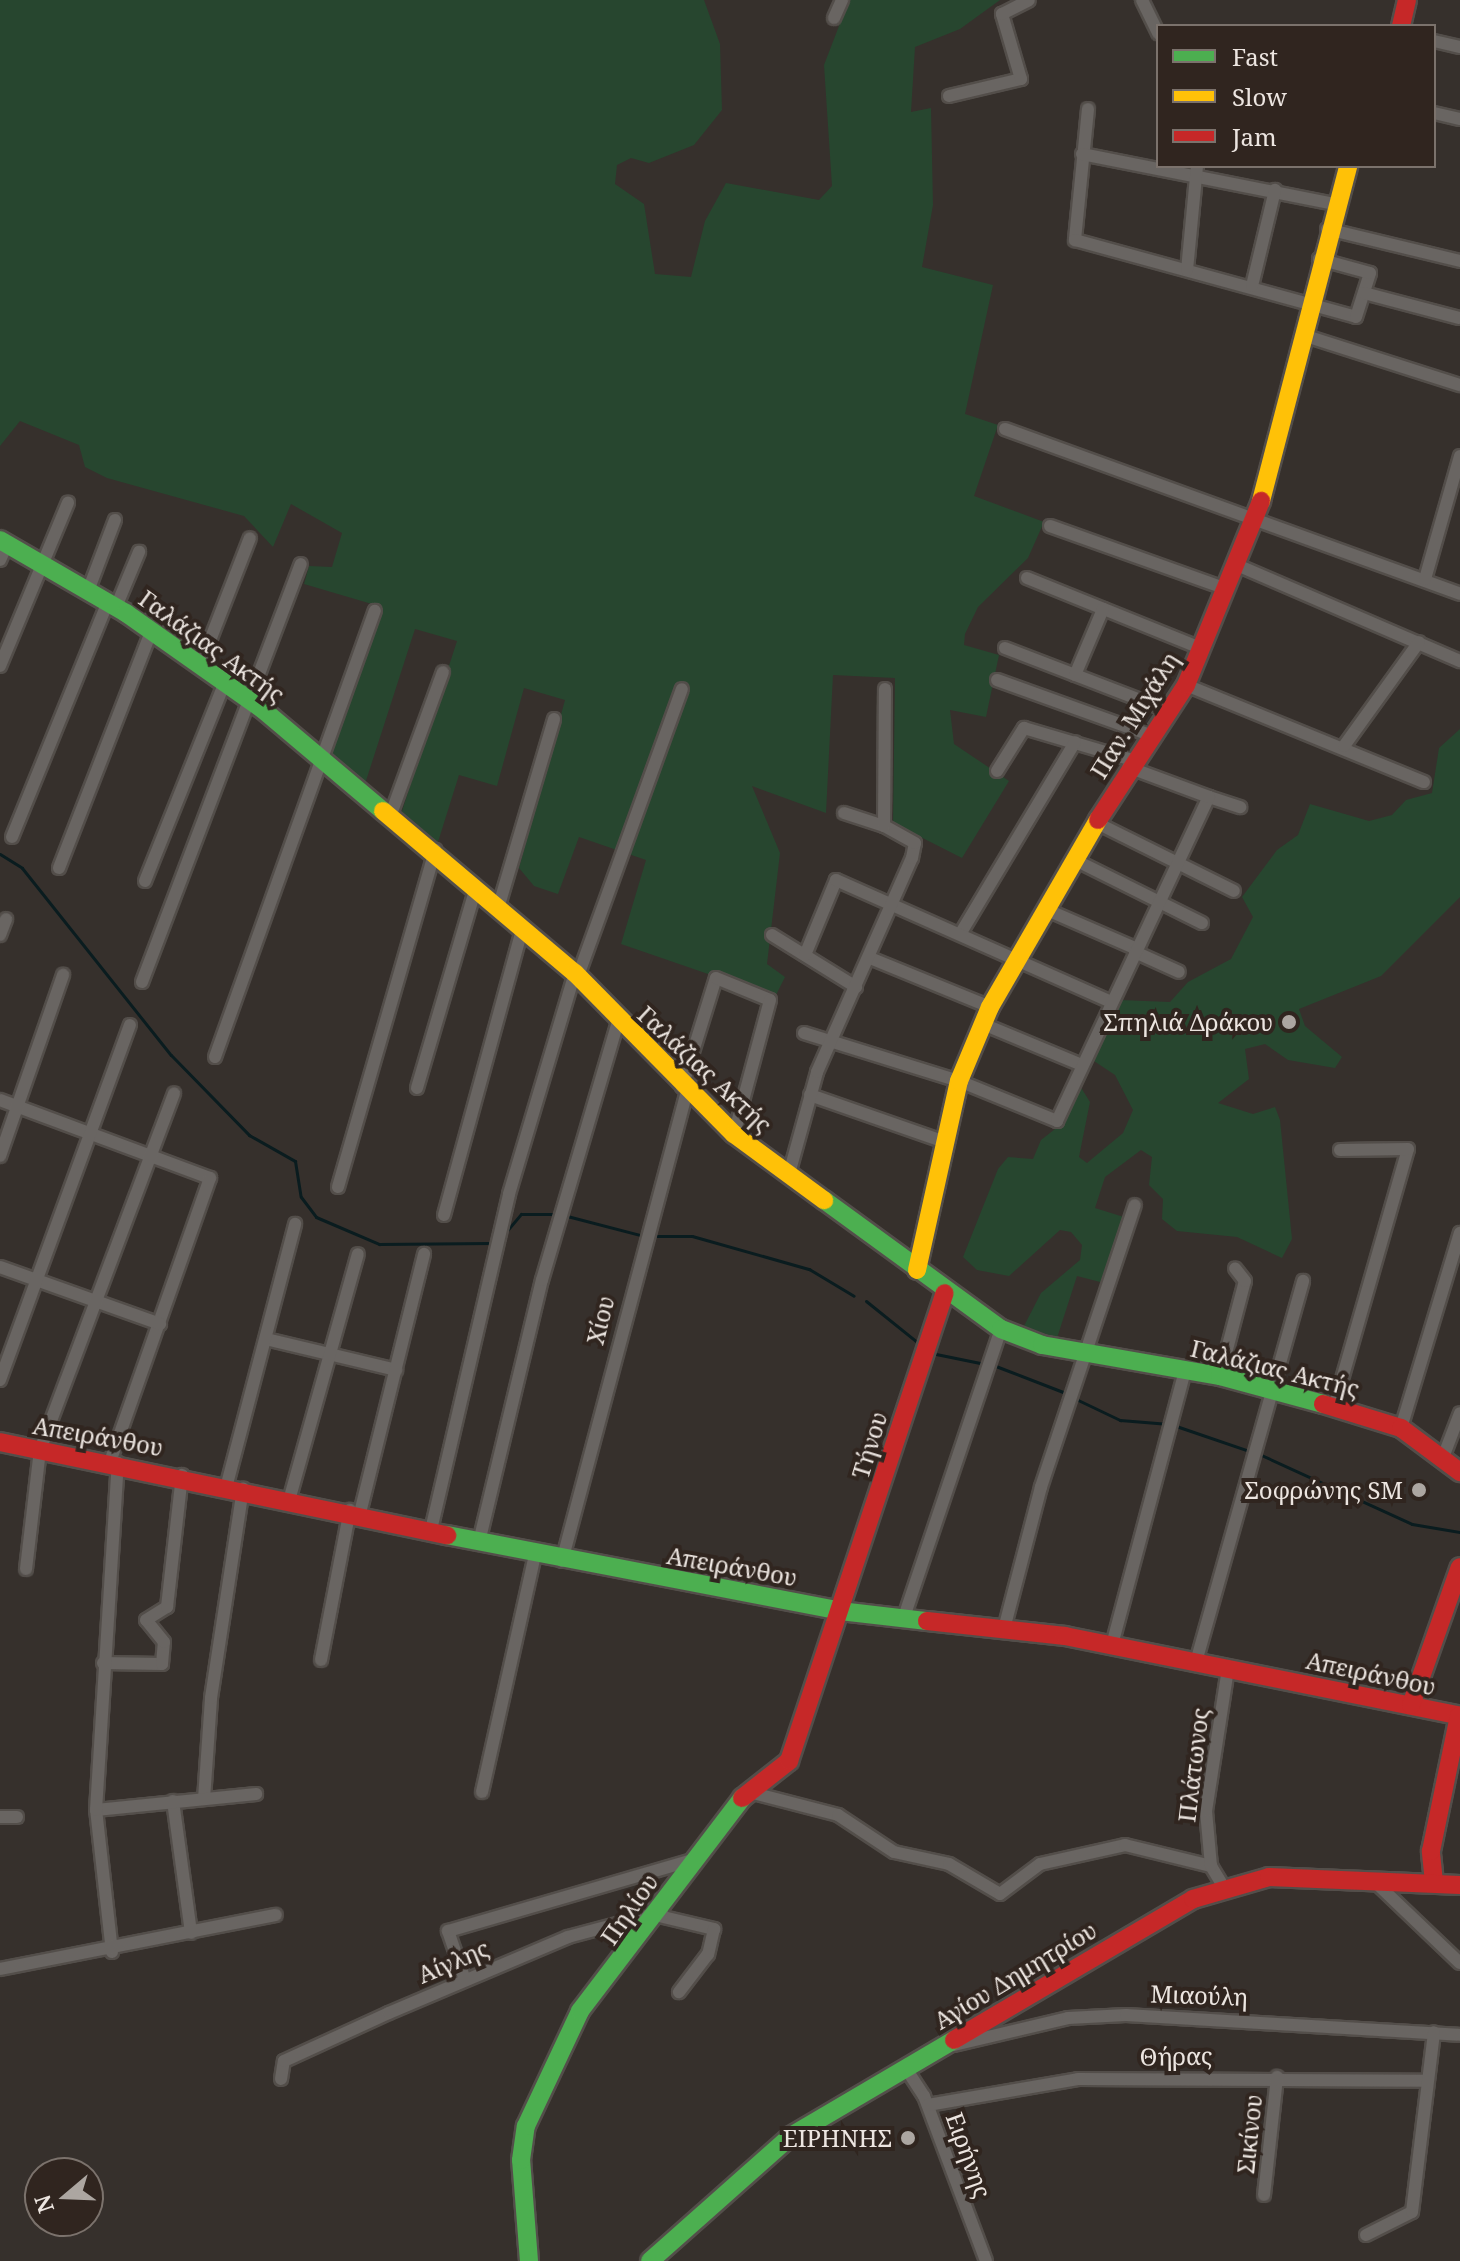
<!DOCTYPE html>
<meta charset="utf-8">
<style>
body{margin:0}
#map{position:relative;width:1460px;height:2261px;overflow:hidden;background:#36302c;font-family:"Noto Serif",serif}
div>[style]{position:absolute}
[style*='--x']{left:calc(var(--x)*1px);top:calc(var(--y)*1px);width:calc(var(--w)*1px);rotate:calc(var(--a)*1deg)}
.green>*{inset:0;background:#27462f}
.stream>*{height:3px;margin:-1.5px;padding:0 1.5px;transform-origin:1.5px;border-radius:1.5px;background:#0a1c1f}
.roads{filter:drop-shadow(2px 0 #534e4a) drop-shadow(-2px 0 #534e4a) drop-shadow(0 2px #534e4a) drop-shadow(0 -2px #534e4a)}
.street>*{height:12px;margin:-6px;padding:0 6px;transform-origin:6px;border-radius:6px;background:#696562}
.fast>*{height:18px;margin:-9px;padding:0 9px;transform-origin:9px;border-radius:9px;background:#4caf50}
.slow>*{height:18px;margin:-9px;padding:0 9px;transform-origin:9px;border-radius:9px;background:#ffc107}
.jam>*{height:18px;margin:-9px;padding:0 9px;transform-origin:9px;border-radius:9px;background:#c62828}
.dots>*{width:22px;height:22px;translate:-50% -50%;box-sizing:border-box;border:4px solid #30251f;border-radius:50%}
span{translate:-50% -50%;white-space:nowrap;text-align:center;line-height:1.15;-webkit-text-stroke:8px #30251f;paint-order:stroke}
.street-label{font-size:24px;color:#ece5e0}
.poi-label{font-size:24px;color:#ece5e0}
.right{translate:-100% -50%;text-align:right}
.legend{position:absolute;left:1156px;top:24px;width:280px;height:144px;box-sizing:border-box;background:#30251f;border:2px solid #7b726c;margin:0;padding:10px 14px;list-style:none;font-size:24px;color:#ece5e0}
.legend li{display:flex;align-items:center;gap:16px;height:40px}
.legend b{width:40px;border:2px solid #7b726c}
.north{position:absolute;left:24px;top:2157px;width:80px;height:80px;box-sizing:border-box;background:#30251f;border:2px solid #7b726c;border-radius:50%;rotate:251deg;font-size:22px;font-weight:700;line-height:32px;text-align:center;color:#ece5e0}
.north::after{content:'';display:block;margin:auto;width:28px;height:36px;background:#aca6a1;clip-path:polygon(50% 0,100% 100%,50% 72%,0 100%)}
</style>
<div id="map">
<div class="green">
<div style="clip-path:polygon(0 0,704px 0,720px 44px,722px 110px,694px 145px,649px 163px,631px 158px,617px 165px,615px 184px,644px 204px,655px 274px,691px 277px,705px 221px,726px 183px,819px 200px,832px 186px,824px 65px,849px 0,1000px 0,960px 29px,915px 47px,911px 112px,931px 108px,933px 205px,922px 267px,993px 285px,965px 414px,998px 425px,974px 496px,1044px 522px,1028px 558px,978px 607px,965px 634px,964px 645px,999px 655px,986px 717px,950px 710px,954px 744px,1009px 781px,962px 858px,893px 823px,895px 678px,833px 675px,826px 813px,752px 786px,780px 853px,767px 964px,785px 977px,775px 997px,621px 944px,646px 860px,579px 837px,558px 894px,534px 886px,519px 868px,565px 700px,524px 688px,497px 786px,459px 775px,438px 842px,401px 814px,457px 641px,415px 629px,364px 787px,332px 757px,331px 746px,382px 607px,304px 584px,309px 566px,332px 567px,342px 533px,291px 504px,273px 547px,244px 516px,107px 478px,85px 467px,79px 445px,20px 421px,0 446px)"></div>
<div style="clip-path:polygon(1460px 729px,1460px 897px,1381px 976px,1299px 1009px,1305px 1026px,1342px 1057px,1335px 1068px,1288px 1060px,1265px 1044px,1245px 1049px,1249px 1079px,1218px 1103px,1253px 1114px,1275px 1107px,1280px 1120px,1292px 1239px,1282px 1258px,1237px 1237px,1177px 1231px,1162px 1219px,1163px 1199px,1149px 1185px,1152px 1157px,1141px 1150px,1105px 1177px,1095px 1208px,1127px 1218px,1104px 1283px,1077px 1276px,1057px 1338px,1024px 1326px,1041px 1293px,1080px 1260px,1082px 1245px,1071px 1232px,1060px 1230px,1009px 1276px,977px 1270px,963px 1257px,998px 1169px,1008px 1157px,1033px 1159px,1041px 1140px,1064px 1122px,1080px 1086px,1090px 1102px,1079px 1157px,1087px 1163px,1123px 1133px,1133px 1110px,1115px 1075px,1094px 1061px,1120px 1000px,1170px 1002px,1188px 982px,1231px 959px,1253px 917px,1242px 897px,1277px 850px,1298px 835px,1310px 804px,1369px 821px,1392px 815px,1406px 800px,1432px 793px,1439px 748px)"></div>
</div>
<div class="stream">
<div style="--x:0;--y:854;--w:26;--a:32"></div>
<div style="--x:22;--y:868;--w:239;--a:51.5"></div>
<div style="--x:171;--y:1055;--w:112;--a:45.7"></div>
<div style="--x:249;--y:1135;--w:53;--a:29.5"></div>
<div style="--x:295;--y:1161;--w:36;--a:81"></div>
<div style="--x:301;--y:1197;--w:25;--a:53"></div>
<div style="--x:316;--y:1217;--w:69;--a:23.2"></div>
<div style="--x:379;--y:1244;--w:113;--a:-0.5"></div>
<div style="--x:567;--y:1216;--w:80;--a:14.6"></div>
<div style="--x:505;--y:1233;--w:25;--a:-50"></div>
<div style="--x:521;--y:1214;--w:39;--a:0"></div>
<div style="--x:651;--y:1236;--w:41;--a:0"></div>
<div style="--x:692;--y:1236;--w:122;--a:15.8"></div>
<div style="--x:809;--y:1269;--w:52;--a:31"></div>
<div style="--x:866;--y:1301;--w:72;--a:38.8"></div>
<div style="--x:931;--y:1353;--w:55;--a:11.5"></div>
<div style="--x:993;--y:1365;--w:75;--a:21.1"></div>
<div style="--x:1078;--y:1400;--w:47;--a:25.5"></div>
<div style="--x:1120;--y:1420;--w:49;--a:4.7"></div>
<div style="--x:1176;--y:1426;--w:80;--a:18.9"></div>
<div style="--x:1259;--y:1454;--w:168;--a:24.6"></div>
<div style="--x:1412;--y:1524;--w:49;--a:9.5"></div>
</div>
<div class="roads">
<div class="street">
<div style="--x:1142;--y:0;--w:37;--a:64"></div>
<div style="--x:834;--y:18;--w:20;--a:-66"></div>
<div style="--x:1434;--y:41;--w:27;--a:13"></div>
<div style="--x:949;--y:96;--w:74;--a:-13.3"></div>
<div style="--x:1021;--y:79;--w:68;--a:-106.3"></div>
<div style="--x:1002;--y:14;--w:30;--a:-27"></div>
<div style="--x:1088;--y:109;--w:132;--a:95.7"></div>
<div style="--x:1075;--y:240;--w:291;--a:15.3"></div>
<div style="--x:1356;--y:317;--w:46;--a:-72.3"></div>
<div style="--x:1370;--y:273;--w:53;--a:-164.6"></div>
<div style="--x:1434;--y:113;--w:27;--a:13"></div>
<div style="--x:1082;--y:154;--w:258;--a:11.2"></div>
<div style="--x:1327;--y:229;--w:137;--a:13.5"></div>
<div style="--x:1187;--y:270;--w:104;--a:-84.5"></div>
<div style="--x:1252;--y:286;--w:99;--a:-76.5"></div>
<div style="--x:1364;--y:293;--w:98;--a:14.7"></div>
<div style="--x:1303;--y:335;--w:165;--a:17.7"></div>
<div style="--x:1005;--y:429;--w:484;--a:19.9"></div>
<div style="--x:1050;--y:526;--w:188;--a:19.6"></div>
<div style="--x:0;--y:560;--w:17;--a:-66"></div>
<div style="--x:1237;--y:565;--w:243;--a:23.3"></div>
<div style="--x:1027;--y:578;--w:190;--a:22"></div>
<div style="--x:1425;--y:579;--w:128;--a:-74.1"></div>
<div style="--x:88;--y:591;--w:76;--a:-69.2"></div>
<div style="--x:116;--y:607;--w:60;--a:-67.3"></div>
<div style="--x:1005;--y:648;--w:176;--a:21"></div>
<div style="--x:0;--y:666;--w:177;--a:-67.4"></div>
<div style="--x:200;--y:666;--w:137;--a:-68.7"></div>
<div style="--x:1075;--y:675;--w:72;--a:-67"></div>
<div style="--x:997;--y:680;--w:163;--a:19.8"></div>
<div style="--x:1186;--y:685;--w:257;--a:22.2"></div>
<div style="--x:1344;--y:746;--w:128;--a:-54.2"></div>
<div style="--x:997;--y:771;--w:51;--a:-57.9"></div>
<div style="--x:1024;--y:728;--w:114;--a:16.4"></div>
<div style="--x:1209;--y:797;--w:33;--a:18"></div>
<div style="--x:844;--y:813;--w:42;--a:18"></div>
<div style="--x:391;--y:814;--w:151;--a:-69.9"></div>
<div style="--x:1095;--y:822;--w:155;--a:26.4"></div>
<div style="--x:12;--y:837;--w:254;--a:-67.8"></div>
<div style="--x:1073;--y:859;--w:144;--a:26.4"></div>
<div style="--x:59;--y:868;--w:253;--a:-68.7"></div>
<div style="--x:145;--y:881;--w:212;--a:-68.1"></div>
<div style="--x:499;--y:905;--w:194;--a:-73.5"></div>
<div style="--x:1045;--y:909;--w:100;--a:23.5"></div>
<div style="--x:962;--y:931;--w:220;--a:-59.1"></div>
<div style="--x:0;--y:935;--w:17;--a:-69"></div>
<div style="--x:772;--y:935;--w:99;--a:31.8"></div>
<div style="--x:1135;--y:952;--w:48;--a:24.4"></div>
<div style="--x:805;--y:955;--w:81;--a:-67.5"></div>
<div style="--x:836;--y:880;--w:301;--a:23.9"></div>
<div style="--x:870;--y:958;--w:130;--a:22.2"></div>
<div style="--x:578;--y:976;--w:305;--a:-70.1"></div>
<div style="--x:142;--y:982;--w:447;--a:-69.2"></div>
<div style="--x:983;--y:1024;--w:107;--a:22.5"></div>
<div style="--x:804;--y:1033;--w:162;--a:17.2"></div>
<div style="--x:959;--y:1081;--w:106;--a:22.2"></div>
<div style="--x:1057;--y:1121;--w:358;--a:-64.9"></div>
<div style="--x:1209;--y:797;--w:86;--a:-159.7"></div>
<div style="--x:215;--y:1057;--w:474;--a:-70.3"></div>
<div style="--x:682;--y:1087;--w:114;--a:-72.7"></div>
<div style="--x:716;--y:978;--w:58;--a:22.2"></div>
<div style="--x:770;--y:1000;--w:139;--a:105"></div>
<div style="--x:417;--y:1088;--w:209;--a:-73.6"></div>
<div style="--x:810;--y:1095;--w:143;--a:19.2"></div>
<div style="--x:0;--y:1100;--w:224;--a:20.4"></div>
<div style="--x:210;--y:1178;--w:301;--a:109.4"></div>
<div style="--x:0;--y:1156;--w:192;--a:-70.8"></div>
<div style="--x:789;--y:1174;--w:106;--a:-74.6"></div>
<div style="--x:817;--y:1072;--w:234;--a:-66.1"></div>
<div style="--x:912;--y:858;--w:15;--a:-79"></div>
<div style="--x:915;--y:843;--w:35;--a:-151"></div>
<div style="--x:884;--y:826;--w:137;--a:-89.6"></div>
<div style="--x:338;--y:1187;--w:351;--a:-73.9"></div>
<div style="--x:444;--y:1215;--w:296;--a:-74.7"></div>
<div style="--x:0;--y:1267;--w:170;--a:19.6"></div>
<div style="--x:266;--y:1339;--w:134;--a:13.4"></div>
<div style="--x:1220;--y:1376;--w:98;--a:-75.3"></div>
<div style="--x:1245;--y:1281;--w:16;--a:-128"></div>
<div style="--x:0;--y:1380;--w:378;--a:-69.9"></div>
<div style="--x:1334;--y:1407;--w:268;--a:-74"></div>
<div style="--x:1408;--y:1149;--w:68;--a:179.2"></div>
<div style="--x:1401;--y:1428;--w:204;--a:-73.2"></div>
<div style="--x:1442;--y:1460;--w:50;--a:-69"></div>
<div style="--x:227;--y:1484;--w:269;--a:-75.3"></div>
<div style="--x:290;--y:1497;--w:252;--a:-74.4"></div>
<div style="--x:360;--y:1513;--w:267;--a:-76.1"></div>
<div style="--x:431;--y:1530;--w:345;--a:-76.9"></div>
<div style="--x:509;--y:1194;--w:231;--a:-73.4"></div>
<div style="--x:479;--y:1542;--w:269;--a:-76.5"></div>
<div style="--x:542;--y:1280;--w:269;--a:-73.6"></div>
<div style="--x:562;--y:1561;--w:486;--a:-75.1"></div>
<div style="--x:26;--y:1569;--w:120;--a:-83.3"></div>
<div style="--x:40;--y:1450;--w:381;--a:-69.4"></div>
<div style="--x:903;--y:1620;--w:307;--a:-71.4"></div>
<div style="--x:1004;--y:1629;--w:147;--a:-75.4"></div>
<div style="--x:1041;--y:1487;--w:297;--a:-71.6"></div>
<div style="--x:1112;--y:1645;--w:285;--a:-75.1"></div>
<div style="--x:321;--y:1660;--w:153;--a:-79.1"></div>
<div style="--x:1196;--y:1662;--w:396;--a:-74.3"></div>
<div style="--x:103;--y:1663;--w:59;--a:1"></div>
<div style="--x:162;--y:1664;--w:22;--a:-85"></div>
<div style="--x:164;--y:1642;--w:28;--a:-129"></div>
<div style="--x:146;--y:1620;--w:25;--a:-32"></div>
<div style="--x:167;--y:1607;--w:133;--a:-83.5"></div>
<div style="--x:482;--y:1792;--w:243;--a:-77.4"></div>
<div style="--x:753;--y:1793;--w:88;--a:14.5"></div>
<div style="--x:838;--y:1815;--w:67;--a:33.5"></div>
<div style="--x:894;--y:1852;--w:56;--a:12.3"></div>
<div style="--x:949;--y:1864;--w:59;--a:30.5"></div>
<div style="--x:1000;--y:1894;--w:50;--a:-36.9"></div>
<div style="--x:1040;--y:1864;--w:87;--a:-12.6"></div>
<div style="--x:1125;--y:1845;--w:89;--a:13.7"></div>
<div style="--x:1211;--y:1866;--w:23;--a:59"></div>
<div style="--x:204;--y:1799;--w:101;--a:-86"></div>
<div style="--x:211;--y:1698;--w:212;--a:-81.3"></div>
<div style="--x:173;--y:1801;--w:133;--a:82.2"></div>
<div style="--x:96;--y:1810;--w:161;--a:-5.7"></div>
<div style="--x:0;--y:1817;--w:17;--a:0"></div>
<div style="--x:1211;--y:1866;--w:55;--a:-95.2"></div>
<div style="--x:1206;--y:1811;--w:144;--a:-81.2"></div>
<div style="--x:1373;--y:1880;--w:120;--a:43.7"></div>
<div style="--x:659;--y:1916;--w:57;--a:13.3"></div>
<div style="--x:714;--y:1929;--w:26;--a:103"></div>
<div style="--x:708;--y:1954;--w:48;--a:127.3"></div>
<div style="--x:112;--y:1952;--w:143;--a:-96.4"></div>
<div style="--x:96;--y:1810;--w:348;--a:-86.4"></div>
<div style="--x:0;--y:1969;--w:281;--a:-11.1"></div>
<div style="--x:465;--y:1980;--w:52;--a:-109.1"></div>
<div style="--x:448;--y:1931;--w:254;--a:-16.2"></div>
<div style="--x:954;--y:2045;--w:117;--a:-13.3"></div>
<div style="--x:1068;--y:2018;--w:58;--a:-3"></div>
<div style="--x:1126;--y:2015;--w:335;--a:3.4"></div>
<div style="--x:905;--y:2067;--w:35;--a:57"></div>
<div style="--x:924;--y:2096;--w:176;--a:69.4"></div>
<div style="--x:281;--y:2079;--w:18;--a:-81"></div>
<div style="--x:284;--y:2061;--w:115;--a:-24.6"></div>
<div style="--x:389;--y:2013;--w:194;--a:-23"></div>
<div style="--x:568;--y:1937;--w:97;--a:-14.9"></div>
<div style="--x:928;--y:2105;--w:152;--a:-9.8"></div>
<div style="--x:1078;--y:2079;--w:348;--a:0.3"></div>
<div style="--x:1264;--y:2195;--w:119;--a:-83.7"></div>
<div style="--x:1366;--y:2235;--w:51;--a:-26.6"></div>
<div style="--x:1412;--y:2212;--w:181;--a:-83"></div>
</div>
<div class="fast">
<div style="--x:0;--y:540;--w:146;--a:30.1"></div>
<div style="--x:126;--y:613;--w:166;--a:35.2"></div>
<div style="--x:262;--y:709;--w:158;--a:40.1"></div>
<div style="--x:824;--y:1200;--w:219;--a:36.1"></div>
<div style="--x:1001;--y:1329;--w:44;--a:21.3"></div>
<div style="--x:1042;--y:1345;--w:181;--a:9.9"></div>
<div style="--x:1220;--y:1376;--w:107;--a:15.2"></div>
<div style="--x:447;--y:1535;--w:400;--a:10.9"></div>
<div style="--x:840;--y:1611;--w:88;--a:6.6"></div>
<div style="--x:529;--y:2261;--w:101;--a:-94.5"></div>
<div style="--x:521;--y:2160;--w:34;--a:-82"></div>
<div style="--x:526;--y:2126;--w:127;--a:-64.8"></div>
<div style="--x:580;--y:2011;--w:268;--a:-52.7"></div>
<div style="--x:650;--y:2261;--w:188;--a:-41.6"></div>
<div style="--x:791;--y:2136;--w:189;--a:-30.5"></div>
</div>
<div class="slow">
<div style="--x:1261;--y:501;--w:346;--a:-75.4"></div>
<div style="--x:383;--y:811;--w:251;--a:40.2"></div>
<div style="--x:575;--y:973;--w:226;--a:45.4"></div>
<div style="--x:734;--y:1134;--w:112;--a:36.3"></div>
<div style="--x:917;--y:1270;--w:194;--a:-77.5"></div>
<div style="--x:959;--y:1081;--w:80;--a:-67.3"></div>
<div style="--x:990;--y:1007;--w:216;--a:-60"></div>
</div>
<div class="jam">
<div style="--x:1401;--y:26;--w:27;--a:-77"></div>
<div style="--x:1098;--y:820;--w:161;--a:-56.9"></div>
<div style="--x:1186;--y:685;--w:199;--a:-67.8"></div>
<div style="--x:1323;--y:1404;--w:82;--a:17.1"></div>
<div style="--x:1401;--y:1428;--w:74;--a:36.7"></div>
<div style="--x:0;--y:1442;--w:457;--a:11.8"></div>
<div style="--x:927;--y:1621;--w:139;--a:6.2"></div>
<div style="--x:1065;--y:1636;--w:403;--a:11.4"></div>
<div style="--x:1411;--y:1705;--w:146;--a:-70.5"></div>
<div style="--x:742;--y:1798;--w:60;--a:-38.2"></div>
<div style="--x:789;--y:1761;--w:493;--a:-71.6"></div>
<div style="--x:1434;--y:1882;--w:31;--a:-96"></div>
<div style="--x:1431;--y:1851;--w:138;--a:-78.3"></div>
<div style="--x:954;--y:2040;--w:277;--a:-30.5"></div>
<div style="--x:1193;--y:1899;--w:79;--a:-16.1"></div>
<div style="--x:1269;--y:1877;--w:191;--a:2.4"></div>
</div>
</div>
<div class="dots">
<div style="left:1289px;top:1022px;background:#aca6a1"></div>
<div style="left:1419px;top:1490px;background:#aca6a1"></div>
<div style="left:908px;top:2138px;background:#aca6a1"></div>
</div>
<div class="street-label">
<span style="left:212px;top:646px;rotate:36deg">Γαλάζιας Ακτής</span>
<span style="left:1134px;top:715px;rotate:-58deg">Παν. Μιχάλη</span>
<span style="left:705px;top:1069px;rotate:43deg">Γαλάζιας Ακτής</span>
<span style="left:600px;top:1320px;rotate:-76deg">Χίου</span>
<span style="left:1275px;top:1368px;rotate:14deg">Γαλάζιας Ακτής</span>
<span style="left:98px;top:1436px;rotate:10deg">Απειράνθου</span>
<span style="left:869px;top:1445px;rotate:-73deg">Τήνου</span>
<span style="left:732px;top:1566px;rotate:10deg">Απειράνθου</span>
<span style="left:1371px;top:1673px;rotate:12deg">Απειράνθου</span>
<span style="left:1193px;top:1765px;rotate:-83deg">Πλάτωνος</span>
<span style="left:629px;top:1909px;rotate:-55deg">Πηλίου</span>
<span style="left:453px;top:1961px;rotate:-23deg">Αίγλης</span>
<span style="left:1015px;top:1975px;rotate:-31deg">Αγίου Δημητρίου</span>
<span style="left:1199px;top:1995px;rotate:2deg">Μιαούλη</span>
<span style="left:1176px;top:2056px;rotate:-1deg">Θήρας</span>
<span style="left:1249px;top:2134px;rotate:-84deg">Σικίνου</span>
<span style="left:969px;top:2155px;rotate:70deg">Ειρήνης</span>
</div>
<div class="poi-label">
<span class="right" style="left:1273px;top:1022px">Σπηλιά Δράκου</span>
<span class="right" style="left:1403px;top:1490px">Σοφρώνης SM</span>
<span class="right" style="left:892px;top:2138px">ΕΙΡΗΝΗΣ</span>
</div>
<ul class="legend">
<li><b style="height:10px;background:#4caf50"></b>Fast</li>
<li><b style="height:10px;background:#ffc107"></b>Slow</li>
<li><b style="height:10px;background:#c62828"></b>Jam</li>
</ul>
<div class="north">N</div>
</div>
